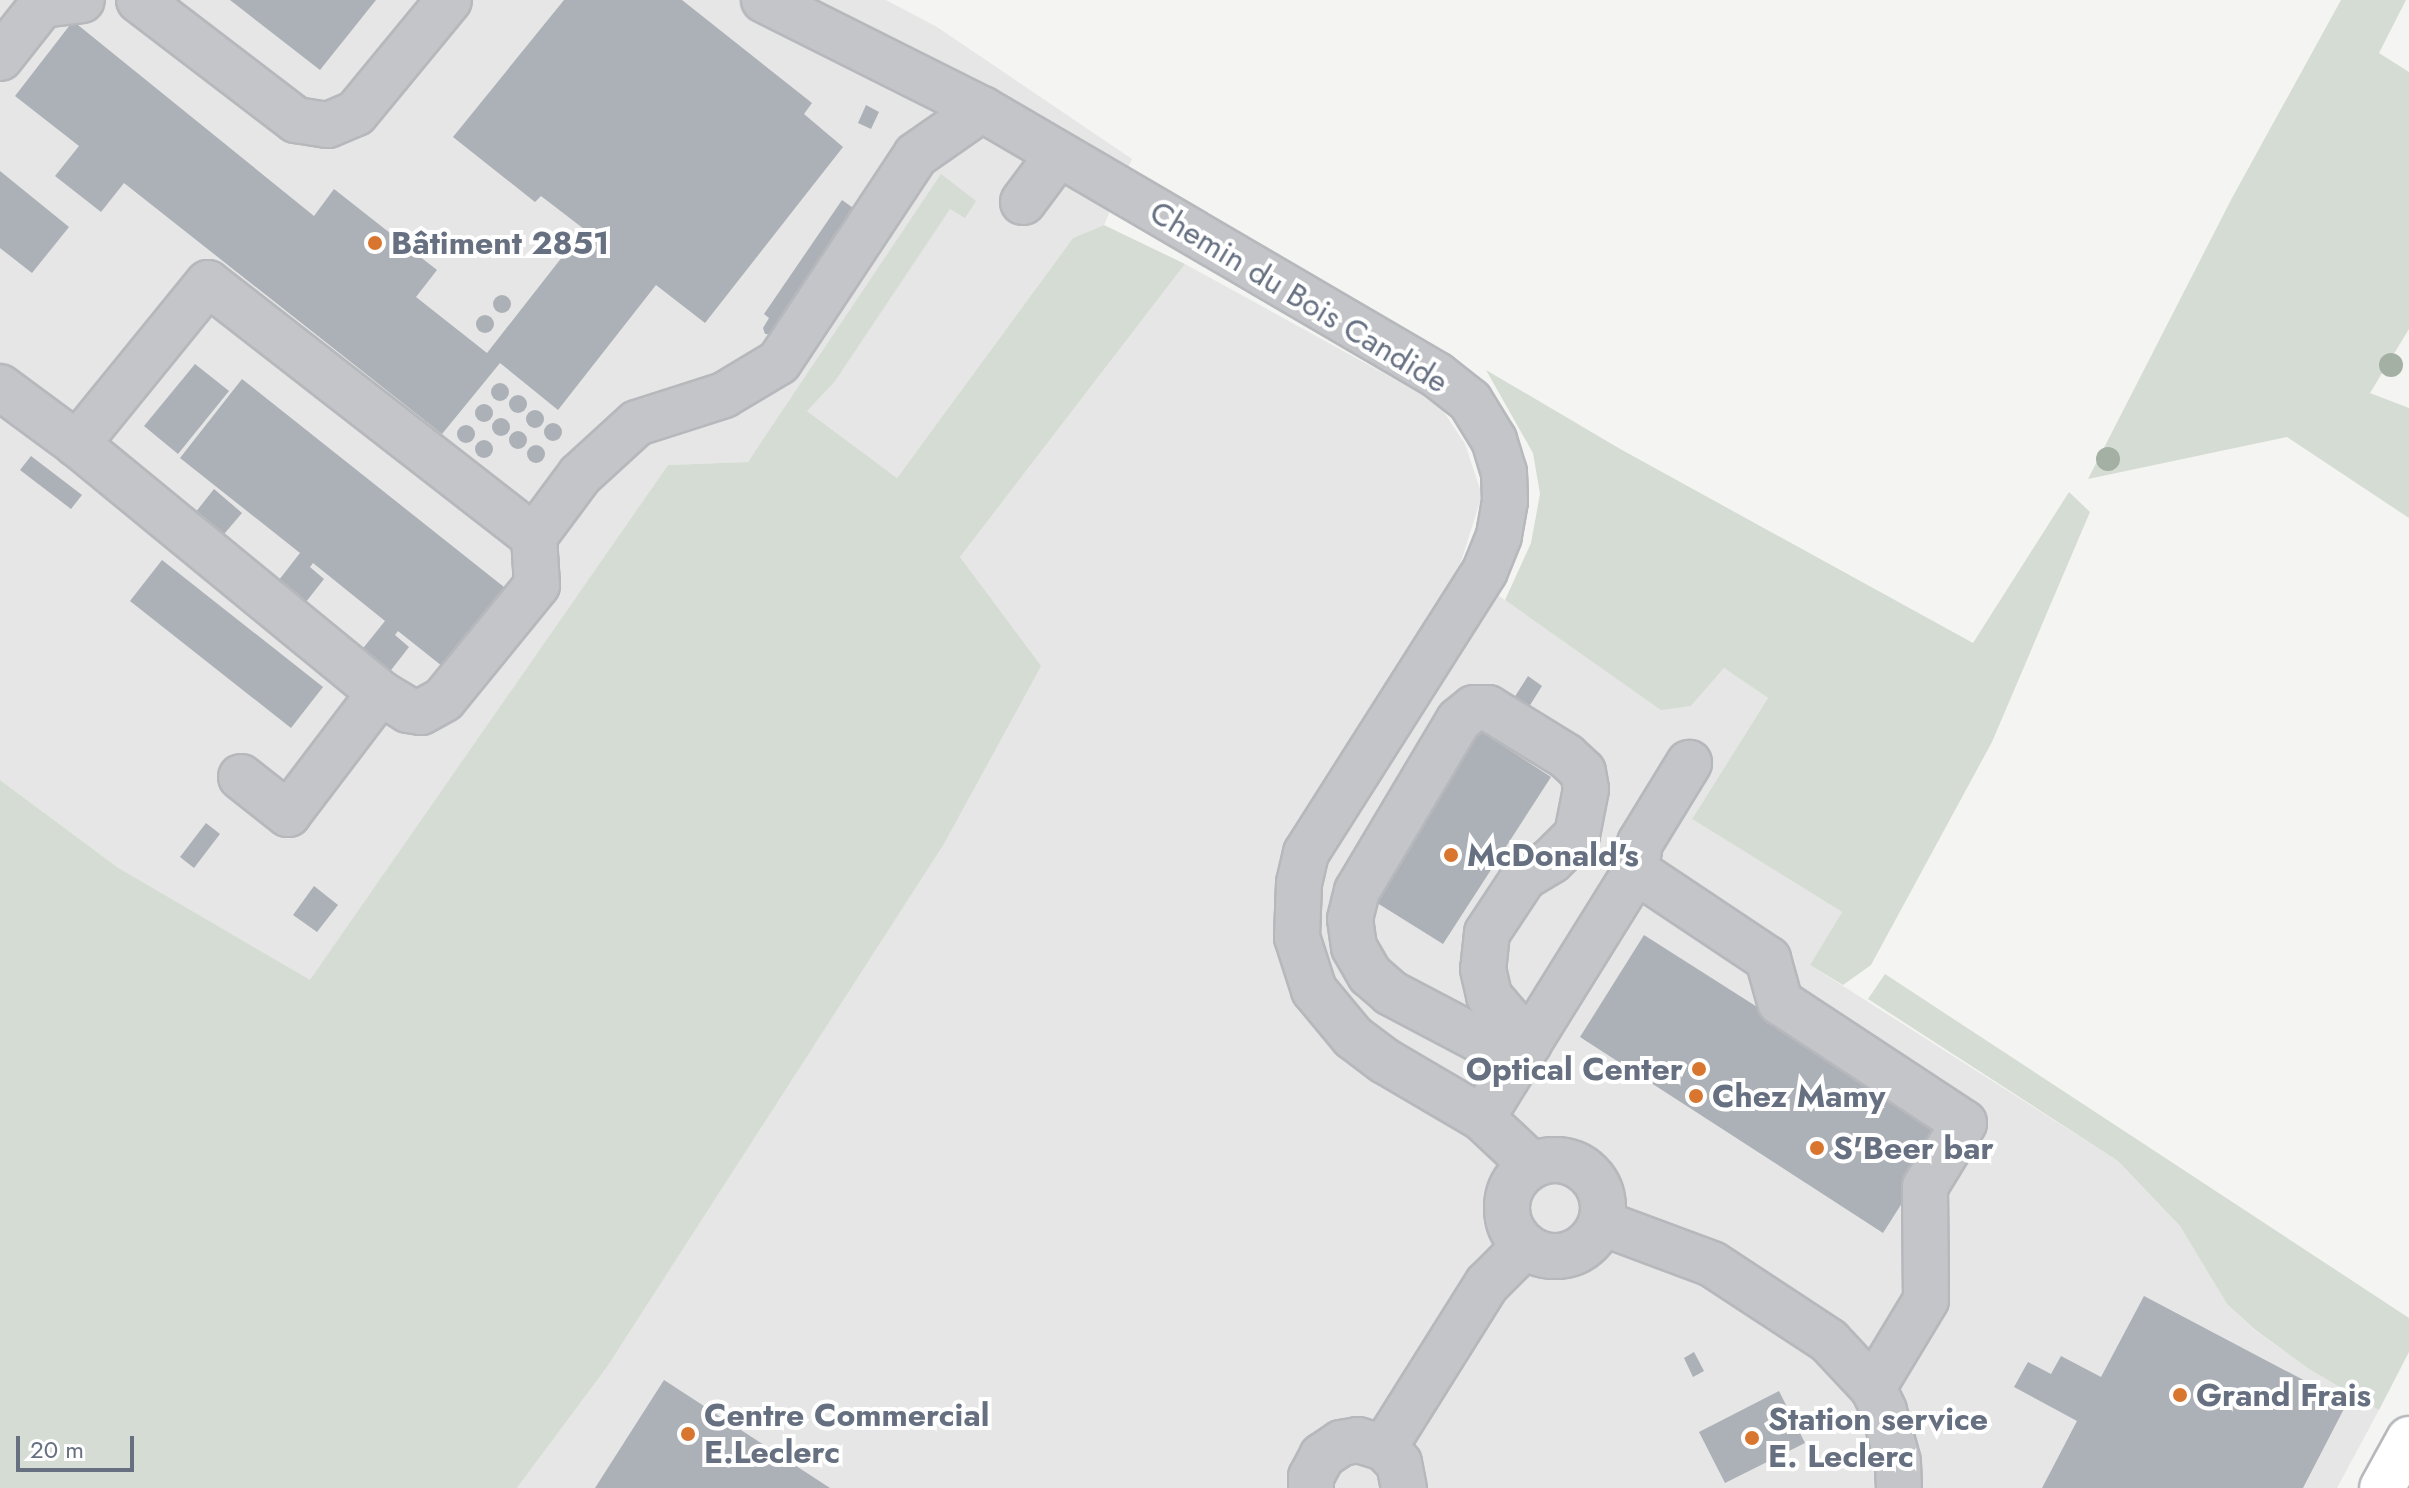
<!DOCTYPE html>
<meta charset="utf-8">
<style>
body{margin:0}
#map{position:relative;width:2409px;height:1488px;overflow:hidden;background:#f4f5f2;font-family:Jost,sans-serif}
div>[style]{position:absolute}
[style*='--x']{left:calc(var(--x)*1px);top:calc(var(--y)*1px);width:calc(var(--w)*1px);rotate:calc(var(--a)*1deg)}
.built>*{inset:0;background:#e5e6e5}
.green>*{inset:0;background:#d5dcd3}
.building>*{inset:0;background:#acb0b7}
.round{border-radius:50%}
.roads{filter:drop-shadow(2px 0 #b6b8bc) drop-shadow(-2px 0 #b6b8bc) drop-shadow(0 2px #b6b8bc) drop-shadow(0 -2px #b6b8bc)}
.minor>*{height:44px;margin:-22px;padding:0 22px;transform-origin:22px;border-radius:22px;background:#c3c5c9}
.minor>.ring{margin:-22px;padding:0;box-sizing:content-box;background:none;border:44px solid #c3c5c9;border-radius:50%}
.major>*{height:44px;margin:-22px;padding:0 22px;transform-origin:22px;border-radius:22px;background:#fff}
.trees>*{width:24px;height:24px;margin:-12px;border-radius:50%;background:#a5b0a4}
.dots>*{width:22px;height:22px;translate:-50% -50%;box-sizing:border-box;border:4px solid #fff;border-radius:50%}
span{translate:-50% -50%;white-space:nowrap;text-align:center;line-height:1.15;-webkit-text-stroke:8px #fff;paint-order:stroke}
.poi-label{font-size:32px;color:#667081;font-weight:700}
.left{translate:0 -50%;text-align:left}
.right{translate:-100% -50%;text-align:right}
.street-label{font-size:32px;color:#667081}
.scale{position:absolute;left:16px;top:1436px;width:118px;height:36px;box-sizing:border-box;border:4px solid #667081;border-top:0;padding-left:10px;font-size:24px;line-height:28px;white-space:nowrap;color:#667081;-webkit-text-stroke:6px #fff;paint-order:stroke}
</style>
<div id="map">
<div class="built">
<div style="clip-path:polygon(0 0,886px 0,937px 27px,1132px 159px,1104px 225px,1073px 238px,897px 478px,791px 399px,748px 462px,668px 465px,310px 981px,117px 867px,0 780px)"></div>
<div style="clip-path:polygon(1185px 264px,1438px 403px,1465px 444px,1482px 495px,1459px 568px,1661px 709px,1691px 706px,1724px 668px,1768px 698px,1692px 819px,1842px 912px,1810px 965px,2118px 1161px,2180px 1226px,2227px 1304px,2253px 1329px,2309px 1369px,2379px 1410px,2337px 1488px,517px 1488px,607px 1367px,944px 844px,1040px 666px,960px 557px)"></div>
</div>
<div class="green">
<div style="clip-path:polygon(2341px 0,2406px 0,2379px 53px,2409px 72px,2409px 329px,2370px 393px,2409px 408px,2409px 518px,2287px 437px,2088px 479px,2232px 198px)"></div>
<div style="clip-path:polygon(941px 174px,976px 201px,965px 218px,950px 209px,835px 381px,807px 411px,897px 478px,1073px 238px,1104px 225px,1185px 264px,960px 557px,1041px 666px,944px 844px,607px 1367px,517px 1488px,0 1488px,0 780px,117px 867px,310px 980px,668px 465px,748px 462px)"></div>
<div style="clip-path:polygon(1486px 370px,1622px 450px,1973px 643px,2069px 492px,2090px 512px,1992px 742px,1871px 965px,1843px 985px,1810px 965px,1842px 912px,1692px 819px,1768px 698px,1724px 668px,1691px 706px,1661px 710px,1505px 600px,1531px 543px,1540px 494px,1533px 453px)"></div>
<div style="clip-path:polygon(1885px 974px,2409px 1318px,2409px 1352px,2379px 1410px,2309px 1369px,2254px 1329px,2227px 1304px,2180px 1226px,2118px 1161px,1868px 999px)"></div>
</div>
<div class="building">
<div style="clip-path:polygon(230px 0,376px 0,320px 70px)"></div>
<div style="clip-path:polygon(564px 0,682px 0,812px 103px,804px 114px,843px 147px,705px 323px,656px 285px,558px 410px,500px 363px,442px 434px,124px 183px,101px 212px,55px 176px,79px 146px,15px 96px,73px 21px,314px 216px,334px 189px,437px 270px,416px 297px,487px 353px,584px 229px,541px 196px,535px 202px,453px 137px)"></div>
<div style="clip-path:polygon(866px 105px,879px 112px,871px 129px,858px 123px)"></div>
<div style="clip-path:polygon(0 171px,69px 227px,32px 273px,0 248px)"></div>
<div style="clip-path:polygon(842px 200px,859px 212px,773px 334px,765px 334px,763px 328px,769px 318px,764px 314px)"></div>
<div class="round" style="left:493px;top:295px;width:18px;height:18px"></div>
<div class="round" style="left:476px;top:315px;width:18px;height:18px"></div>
<div style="clip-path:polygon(195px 364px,229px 391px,178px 454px,144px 426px)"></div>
<div style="clip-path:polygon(242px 379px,509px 591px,447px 670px,398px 631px,395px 635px,409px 647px,388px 674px,360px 652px,385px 621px,313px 563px,310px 567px,324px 579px,302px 607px,275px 585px,300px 553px,180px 458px)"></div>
<div class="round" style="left:491px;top:383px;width:18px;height:18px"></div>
<div class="round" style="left:509px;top:395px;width:18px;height:18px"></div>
<div class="round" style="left:475px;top:404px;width:18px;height:18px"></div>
<div class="round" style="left:526px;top:410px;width:18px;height:18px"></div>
<div class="round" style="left:492px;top:418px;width:18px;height:18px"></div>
<div class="round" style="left:544px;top:423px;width:18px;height:18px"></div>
<div class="round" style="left:457px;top:425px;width:18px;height:18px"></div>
<div class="round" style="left:509px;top:431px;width:18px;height:18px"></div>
<div class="round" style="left:475px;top:440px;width:18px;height:18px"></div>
<div class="round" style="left:527px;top:445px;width:18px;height:18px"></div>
<div style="clip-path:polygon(31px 456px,82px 495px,71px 509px,20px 470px)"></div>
<div style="clip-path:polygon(214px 489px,242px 513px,219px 540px,191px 518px)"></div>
<div style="clip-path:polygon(162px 560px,323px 687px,291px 728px,130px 601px)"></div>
<div style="clip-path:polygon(1528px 676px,1542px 686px,1527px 710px,1512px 701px)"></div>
<div style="clip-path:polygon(1480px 731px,1551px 777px,1443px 944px,1374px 901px)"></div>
<div style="clip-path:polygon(206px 823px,220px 834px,194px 868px,180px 857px)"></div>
<div style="clip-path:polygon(314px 886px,338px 905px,317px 932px,293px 915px)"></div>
<div style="clip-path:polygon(1644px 935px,1949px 1129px,1883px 1233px,1580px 1037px)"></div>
<div style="clip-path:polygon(2144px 1296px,2347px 1403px,2303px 1488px,2042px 1488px,2077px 1421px,2014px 1387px,2028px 1362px,2051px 1374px,2061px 1356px,2101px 1377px)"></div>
<div style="clip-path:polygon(1694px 1352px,1704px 1371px,1693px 1377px,1684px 1358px)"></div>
<div style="clip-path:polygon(664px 1380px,830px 1488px,595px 1488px)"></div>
<div style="clip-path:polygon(1779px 1391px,1805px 1443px,1725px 1483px,1699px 1432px)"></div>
</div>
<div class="roads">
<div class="minor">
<div style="--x:139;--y:0;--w:198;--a:37.4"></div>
<div style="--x:296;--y:120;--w:32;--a:9"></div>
<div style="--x:328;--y:125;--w:30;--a:-23"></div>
<div style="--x:356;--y:113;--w:146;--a:-50.5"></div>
<div style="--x:764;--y:0;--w:244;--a:26.6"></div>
<div style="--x:982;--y:109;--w:527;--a:30.31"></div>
<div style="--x:1437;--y:375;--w:42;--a:38.2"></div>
<div style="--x:1470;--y:401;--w:46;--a:58.4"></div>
<div style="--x:1494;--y:440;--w:34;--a:73"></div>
<div style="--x:1504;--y:472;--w:29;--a:88"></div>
<div style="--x:1505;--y:501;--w:36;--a:100"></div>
<div style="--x:1499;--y:536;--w:38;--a:112"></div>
<div style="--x:1485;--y:571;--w:334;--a:122.4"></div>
<div style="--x:1306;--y:853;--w:31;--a:103"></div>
<div style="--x:1299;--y:883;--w:54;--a:92.1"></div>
<div style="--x:1297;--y:937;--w:56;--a:72.2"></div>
<div style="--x:1314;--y:990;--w:61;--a:50.3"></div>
<div style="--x:1353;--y:1037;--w:40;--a:37"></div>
<div style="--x:1385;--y:1061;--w:113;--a:30.4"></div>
<div style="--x:1482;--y:1118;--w:69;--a:43.2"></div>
<div style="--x:0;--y:58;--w:68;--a:-51.6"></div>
<div style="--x:42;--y:5;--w:40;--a:-7.1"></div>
<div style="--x:1023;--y:202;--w:59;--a:-53.3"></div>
<div style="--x:0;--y:387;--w:96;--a:36.5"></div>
<div style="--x:534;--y:537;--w:413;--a:-142.1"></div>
<div style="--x:208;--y:283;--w:208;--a:129.1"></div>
<div style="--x:77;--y:444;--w:392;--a:39.4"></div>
<div style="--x:380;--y:693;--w:33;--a:31"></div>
<div style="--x:408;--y:710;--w:13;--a:9"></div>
<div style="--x:421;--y:712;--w:26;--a:-29"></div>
<div style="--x:444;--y:699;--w:147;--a:-50.8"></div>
<div style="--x:537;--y:585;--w:48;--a:-93.6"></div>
<div style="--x:534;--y:537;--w:77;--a:-53.4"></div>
<div style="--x:580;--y:475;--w:77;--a:-42.4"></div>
<div style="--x:637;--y:423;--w:91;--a:-17.8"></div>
<div style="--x:724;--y:395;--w:64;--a:-31"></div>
<div style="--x:779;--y:362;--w:248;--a:-56.5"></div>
<div style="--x:916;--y:155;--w:80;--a:-34.9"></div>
<div style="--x:241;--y:777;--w:60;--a:38.2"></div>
<div style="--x:288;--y:814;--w:152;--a:-52.8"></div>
<div style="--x:1636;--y:871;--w:28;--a:-82"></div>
<div style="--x:1640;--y:843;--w:94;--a:-58.5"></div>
<div style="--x:1518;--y:1060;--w:144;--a:-152.2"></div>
<div style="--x:1391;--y:993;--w:28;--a:-139"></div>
<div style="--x:1370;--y:975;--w:32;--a:-120"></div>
<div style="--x:1354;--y:947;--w:28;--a:-98"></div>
<div style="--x:1350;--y:919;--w:29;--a:-76"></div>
<div style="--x:1357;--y:891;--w:199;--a:-59.2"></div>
<div style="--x:1459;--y:720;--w:19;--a:-39"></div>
<div style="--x:1474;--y:708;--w:14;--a:0"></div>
<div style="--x:1488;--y:708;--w:92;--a:31.6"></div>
<div style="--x:1566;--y:756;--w:23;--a:43"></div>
<div style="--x:1583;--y:772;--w:17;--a:80"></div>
<div style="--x:1586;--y:789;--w:47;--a:101.1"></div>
<div style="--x:1577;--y:835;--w:37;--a:135"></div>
<div style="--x:1551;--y:861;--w:31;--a:149"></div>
<div style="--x:1524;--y:877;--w:67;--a:123.5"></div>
<div style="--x:1487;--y:933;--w:36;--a:96"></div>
<div style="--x:1483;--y:969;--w:28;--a:77"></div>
<div style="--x:1489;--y:996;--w:62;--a:49.6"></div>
<div style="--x:1482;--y:1118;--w:291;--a:-58.1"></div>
<div style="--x:1636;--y:871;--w:159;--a:33.7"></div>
<div style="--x:1768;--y:959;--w:45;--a:74.4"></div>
<div style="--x:1780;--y:1002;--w:220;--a:33.3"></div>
<div style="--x:1964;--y:1123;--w:75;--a:121.4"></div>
<div style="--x:1925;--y:1187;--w:113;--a:89.5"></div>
<div style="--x:1926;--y:1300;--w:103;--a:121.1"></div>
<div class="ring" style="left:1507px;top:1160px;width:52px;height:52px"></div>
<div style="--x:1602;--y:1223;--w:117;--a:20.4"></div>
<div style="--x:1712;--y:1264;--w:140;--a:33.3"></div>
<div style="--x:1829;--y:1341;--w:64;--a:46.9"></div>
<div style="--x:1873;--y:1388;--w:25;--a:64"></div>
<div style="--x:1884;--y:1411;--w:53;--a:74.6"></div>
<div style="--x:1898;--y:1462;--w:26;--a:88"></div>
<div style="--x:1384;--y:1448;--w:194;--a:-57.9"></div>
<div style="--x:1487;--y:1284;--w:54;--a:-45"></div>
<div style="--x:1311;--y:1488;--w:11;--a:-90"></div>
<div style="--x:1311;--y:1477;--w:24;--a:-62"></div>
<div style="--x:1322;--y:1456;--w:23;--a:-34"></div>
<div style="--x:1341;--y:1443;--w:17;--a:-10"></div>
<div style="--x:1358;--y:1440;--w:27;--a:17"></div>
<div style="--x:1384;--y:1448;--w:21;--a:45"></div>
<div style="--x:1399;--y:1463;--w:25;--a:79"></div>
</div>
<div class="major">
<div style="--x:2382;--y:1488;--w:56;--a:-61.1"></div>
</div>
</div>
<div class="trees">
<div style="left:2391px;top:365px"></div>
<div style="left:2108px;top:459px"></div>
</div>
<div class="dots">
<div style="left:375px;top:243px;background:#d8762f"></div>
<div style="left:1451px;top:855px;background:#d8762f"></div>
<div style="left:1699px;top:1069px;background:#d8762f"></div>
<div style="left:1696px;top:1096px;background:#d8762f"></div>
<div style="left:1817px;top:1148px;background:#d8762f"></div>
<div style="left:2180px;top:1395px;background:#d8762f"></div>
<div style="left:688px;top:1434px;background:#d8762f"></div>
<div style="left:1752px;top:1438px;background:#d8762f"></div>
</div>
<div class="poi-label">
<span class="left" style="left:391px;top:243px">Bâtiment 2851</span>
<span class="left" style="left:1467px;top:855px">McDonald's</span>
<span class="right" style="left:1683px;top:1069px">Optical Center</span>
<span class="left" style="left:1712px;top:1096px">Chez Mamy</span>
<span class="left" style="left:1833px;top:1148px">S'Beer bar</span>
<span class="left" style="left:2196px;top:1395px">Grand Frais</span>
<span class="left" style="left:704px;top:1434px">Centre Commercial<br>E.Leclerc</span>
<span class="left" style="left:1768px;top:1438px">Station service<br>E. Leclerc</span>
</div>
<div class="street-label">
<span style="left:1299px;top:297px;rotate:31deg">Chemin du Bois Candide</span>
</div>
<div class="scale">20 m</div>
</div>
